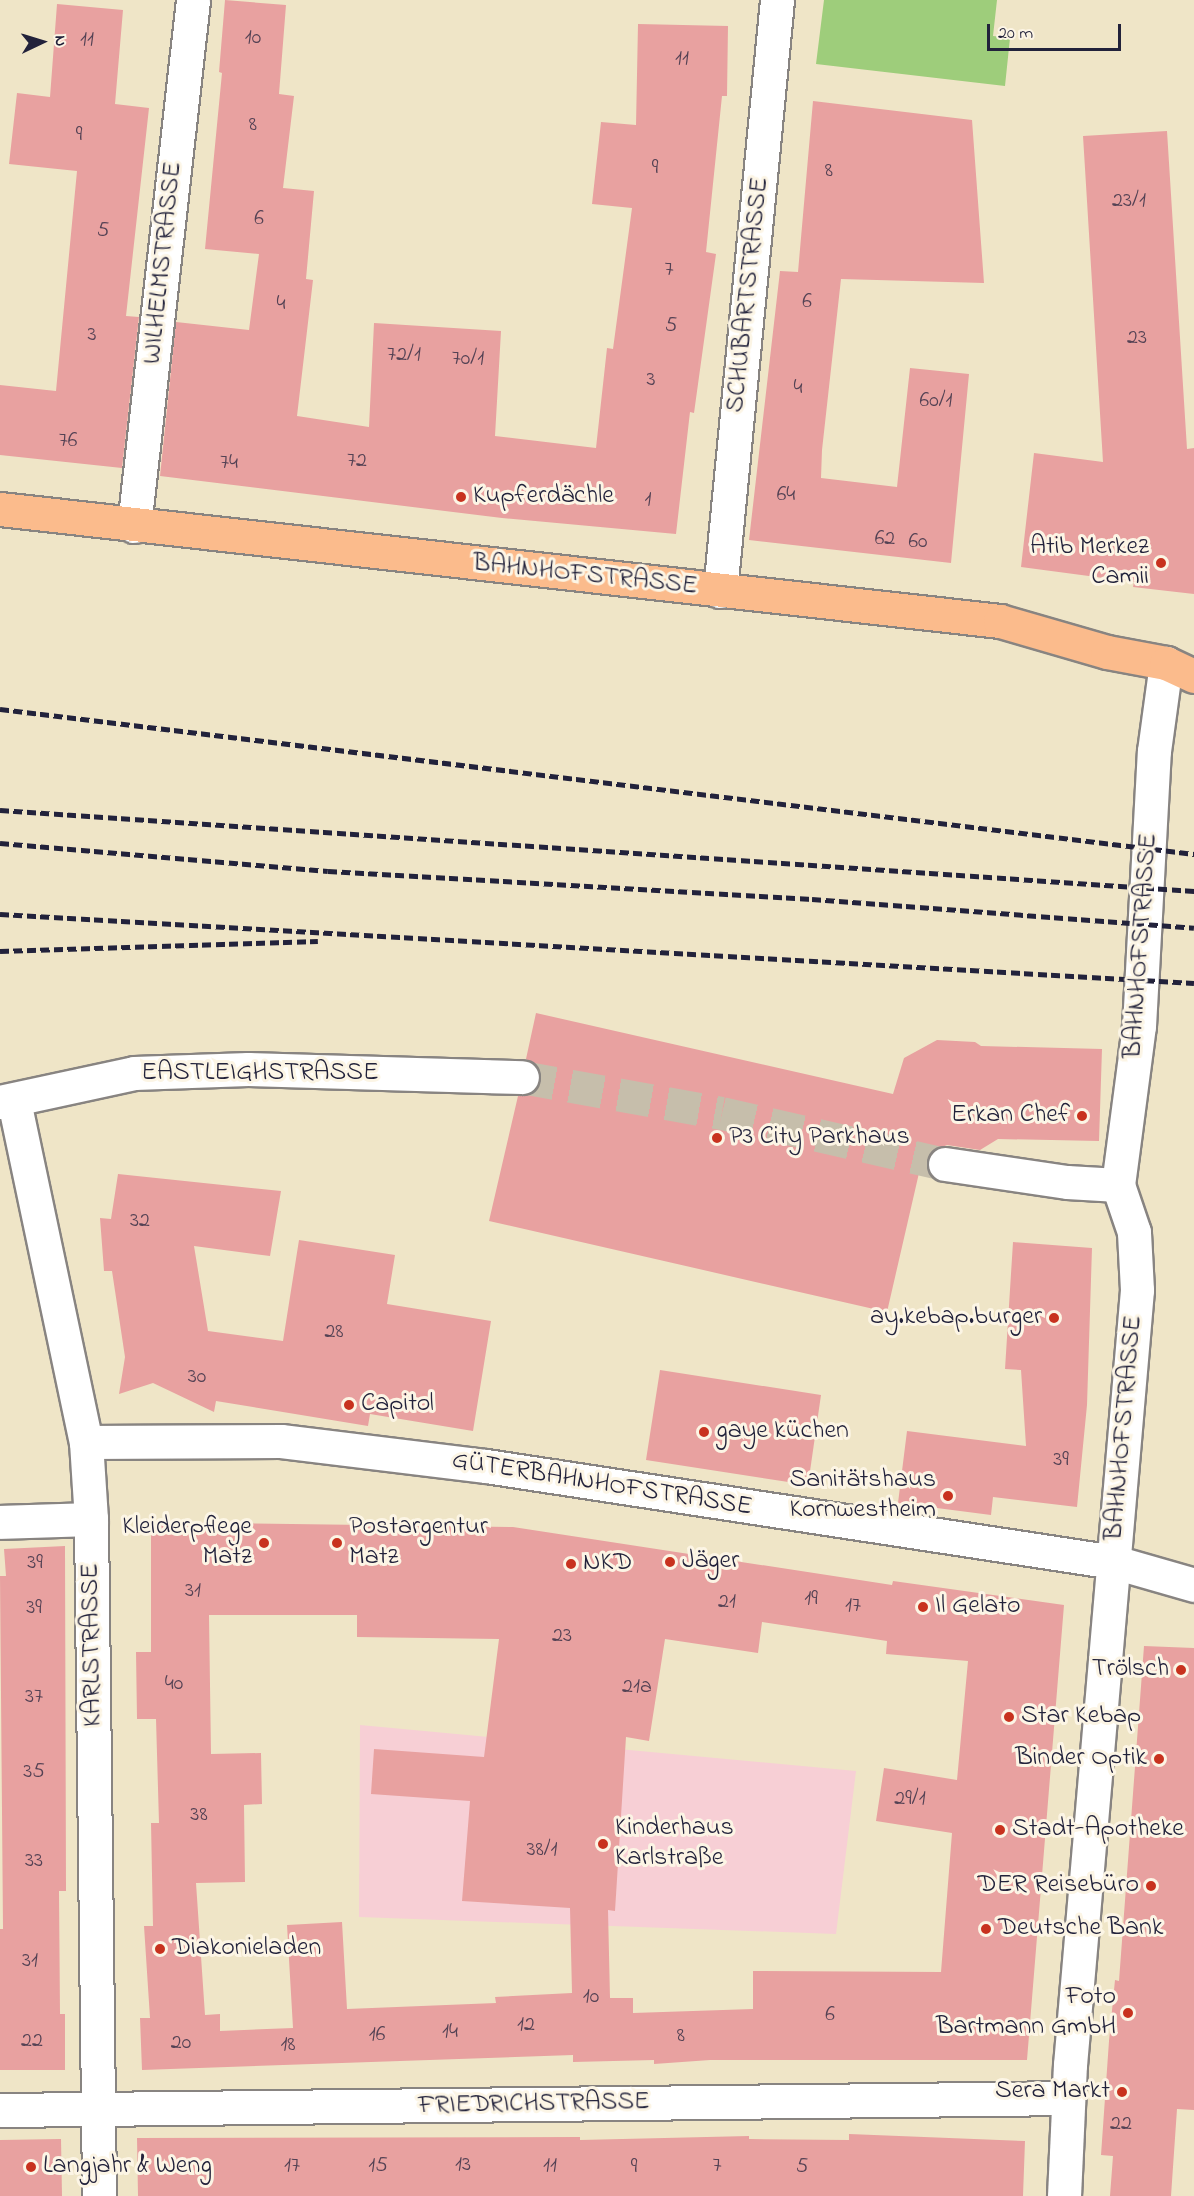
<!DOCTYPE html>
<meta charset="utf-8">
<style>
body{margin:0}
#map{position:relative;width:1194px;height:2196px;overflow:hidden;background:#efe5c7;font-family:"Indie Flower",sans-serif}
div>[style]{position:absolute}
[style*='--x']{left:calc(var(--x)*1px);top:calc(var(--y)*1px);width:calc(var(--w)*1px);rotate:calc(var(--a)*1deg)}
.built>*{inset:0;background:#f7cfd5}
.green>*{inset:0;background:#9ecd7b}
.building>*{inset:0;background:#e8a1a0}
.minor-tunnel>*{height:33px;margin-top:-16.5px;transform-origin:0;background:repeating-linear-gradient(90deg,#c6beab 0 33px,transparent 0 49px)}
.roads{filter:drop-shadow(2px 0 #888481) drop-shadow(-2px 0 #888481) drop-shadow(0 2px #888481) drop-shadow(0 -2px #888481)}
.minor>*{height:33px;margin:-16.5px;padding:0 16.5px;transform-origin:16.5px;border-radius:16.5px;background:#fff}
.major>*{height:33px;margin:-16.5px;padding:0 16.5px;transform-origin:16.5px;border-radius:16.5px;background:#fbbb8c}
.rail>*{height:4.5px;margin-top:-2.25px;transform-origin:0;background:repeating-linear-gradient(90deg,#22223b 0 9px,transparent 0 13.5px)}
.dots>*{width:16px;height:16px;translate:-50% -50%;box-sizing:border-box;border:3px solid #fcf5e5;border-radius:50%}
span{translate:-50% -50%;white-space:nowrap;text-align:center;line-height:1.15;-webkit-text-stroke:6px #fcf5e5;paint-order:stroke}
.number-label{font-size:22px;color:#544254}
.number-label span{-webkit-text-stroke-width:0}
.street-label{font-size:26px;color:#22223b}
.poi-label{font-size:26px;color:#22223b}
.left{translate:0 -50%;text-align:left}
.right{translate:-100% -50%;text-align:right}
.north{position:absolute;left:12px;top:12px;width:60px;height:60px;-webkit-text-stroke:4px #fcf5e5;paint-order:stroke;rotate:86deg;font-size:16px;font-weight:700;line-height:24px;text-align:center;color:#22223b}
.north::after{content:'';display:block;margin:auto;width:21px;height:27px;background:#22223b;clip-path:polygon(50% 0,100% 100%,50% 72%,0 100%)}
.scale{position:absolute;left:987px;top:24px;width:134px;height:27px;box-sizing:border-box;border:3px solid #22223b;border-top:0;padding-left:8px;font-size:18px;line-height:21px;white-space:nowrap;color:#22223b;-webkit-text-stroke:4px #fcf5e5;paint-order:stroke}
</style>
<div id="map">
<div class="built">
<div style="clip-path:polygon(360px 1725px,856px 1771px,836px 1934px,359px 1917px)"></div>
</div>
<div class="green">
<div style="clip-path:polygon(824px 0,997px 0,993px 36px,1010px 38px,1005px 86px,816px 64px)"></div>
</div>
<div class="building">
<div style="clip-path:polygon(225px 0,286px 5px,279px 94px,294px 96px,283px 188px,314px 191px,306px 279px,313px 280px,297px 416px,369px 427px,374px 323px,501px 331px,495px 436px,596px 448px,607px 348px,613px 349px,632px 208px,592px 204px,601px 122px,636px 125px,638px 24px,728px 26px,727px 96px,722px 96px,706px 252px,716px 254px,694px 413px,690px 412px,676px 534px,502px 518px,160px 476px,176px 322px,249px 330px,259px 254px,205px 249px,222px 73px,219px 72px)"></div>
<div style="clip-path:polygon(57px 4px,123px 10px,115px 104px,149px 108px,126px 316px,139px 317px,122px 468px,0 455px,0 385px,56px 391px,77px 171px,9px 164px,17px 93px,50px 97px)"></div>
<div style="clip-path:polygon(813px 101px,972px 120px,984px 283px,841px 279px,822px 450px,821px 478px,897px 487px,910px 368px,969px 374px,951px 563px,749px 540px,780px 271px,798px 272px)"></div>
<div style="clip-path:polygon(1167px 131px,1187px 449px,1194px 448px,1194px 594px,1133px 587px,1134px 582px,1021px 567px,1034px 453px,1103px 462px,1083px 136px)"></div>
<div style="clip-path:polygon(536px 1013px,893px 1094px,904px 1058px,937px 1040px,975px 1042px,981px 1046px,1102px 1049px,1099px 1141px,998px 1139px,980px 1150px,947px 1145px,931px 1152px,927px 1170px,919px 1173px,887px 1312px,489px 1221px,518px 1096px,531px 1093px,541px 1078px,538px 1068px,526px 1059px)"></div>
<div style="clip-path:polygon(118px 1174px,281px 1191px,270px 1256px,194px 1246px,208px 1331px,283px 1341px,299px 1240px,395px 1255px,387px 1304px,491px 1321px,473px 1431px,370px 1414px,368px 1426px,216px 1401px,214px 1412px,153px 1383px,119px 1394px,125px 1357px,112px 1271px,104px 1271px,100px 1218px,111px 1219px)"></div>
<div style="clip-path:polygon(1013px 1242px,1092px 1248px,1087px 1405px,1077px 1507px,993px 1497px,991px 1515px,898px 1503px,907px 1431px,1026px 1446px,1021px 1370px,1005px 1369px)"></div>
<div style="clip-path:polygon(660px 1370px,821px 1395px,808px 1485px,646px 1460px)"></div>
<div style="clip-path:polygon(evenodd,151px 1522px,513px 1527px,892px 1585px,893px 1581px,1064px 1605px,1027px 2060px,710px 2060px,654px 2064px,654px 2060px,573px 2062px,573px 2055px,142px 2070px,140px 2018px,150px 2018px,144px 1926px,153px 1926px,151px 1823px,159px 1823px,156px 1719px,137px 1719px,136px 1652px,151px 1652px,151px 1522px,209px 1615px,357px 1615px,357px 1637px,499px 1639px,484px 1757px,374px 1749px,371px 1794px,470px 1801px,462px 1901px,570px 1908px,572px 1993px,495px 1997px,496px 2003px,347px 2009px,342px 1922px,287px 1925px,293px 2028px,220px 2031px,220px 2014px,205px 2015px,196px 1883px,245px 1882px,244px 1805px,262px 1804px,261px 1753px,211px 1754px,209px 1615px,151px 1522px,762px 1622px,887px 1641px,886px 1654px,968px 1661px,957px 1780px,884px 1768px,876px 1821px,952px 1833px,941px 1972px,753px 1971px,753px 2009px,633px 2013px,633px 1998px,610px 1998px,608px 1910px,615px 1911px,626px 1737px,649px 1741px,665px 1639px,758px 1653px,762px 1622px)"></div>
<div style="clip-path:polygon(65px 1546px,66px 1891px,59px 1891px,60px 2014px,65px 2014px,65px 2070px,0 2070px,0 1929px,3px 1929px,0 1576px,6px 1576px,4px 1549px)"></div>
<div style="clip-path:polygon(1144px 1646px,1194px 1648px,1194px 2110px,1177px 2109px,1171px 2196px,1110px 2196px,1113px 2156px,1101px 2155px,1109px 2041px,1115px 1980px,1119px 1981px)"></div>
<div style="clip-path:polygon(849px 2134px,1025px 2141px,1023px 2196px,138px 2196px,137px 2138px,580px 2137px,580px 2140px,749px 2136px,749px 2139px,849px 2140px)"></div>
<div style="clip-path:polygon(61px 2139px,62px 2196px,0 2196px,0 2140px)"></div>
</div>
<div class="minor-tunnel">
<div style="--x:522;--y:1077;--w:203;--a:10.2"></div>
<div style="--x:722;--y:1113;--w:229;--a:12.9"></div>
</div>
<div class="roads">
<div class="minor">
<div style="--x:134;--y:526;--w:529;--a:-83.6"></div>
<div style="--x:720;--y:591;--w:594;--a:-84.49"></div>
<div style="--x:14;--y:1101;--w:349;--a:78.1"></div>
<div style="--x:86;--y:1442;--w:77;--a:86.3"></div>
<div style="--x:91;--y:1519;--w:677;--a:89.32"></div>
<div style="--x:0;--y:1102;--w:137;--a:-12.2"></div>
<div style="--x:134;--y:1073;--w:114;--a:-2"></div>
<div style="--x:248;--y:1069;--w:274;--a:1.7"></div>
<div style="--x:945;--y:1164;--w:123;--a:8.4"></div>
<div style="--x:1067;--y:1182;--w:51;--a:3.4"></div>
<div style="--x:86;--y:1442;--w:195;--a:-0.3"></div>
<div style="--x:281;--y:1441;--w:207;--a:7"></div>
<div style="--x:486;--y:1466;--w:635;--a:8.69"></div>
<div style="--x:1114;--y:1562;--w:83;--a:16"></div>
<div style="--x:0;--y:1522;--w:91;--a:-1.9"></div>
<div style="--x:0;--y:2110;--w:1068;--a:-0.64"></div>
<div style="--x:1064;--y:2196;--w:131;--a:-87.4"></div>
<div style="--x:1070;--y:2065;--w:778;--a:-85.06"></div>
<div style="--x:1137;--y:1290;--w:58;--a:-93"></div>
<div style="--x:1134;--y:1232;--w:50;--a:-108.8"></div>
<div style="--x:1118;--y:1185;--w:160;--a:-82.5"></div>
<div style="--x:1139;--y:1026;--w:275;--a:-86.9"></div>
<div style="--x:1154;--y:751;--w:89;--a:-82.2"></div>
</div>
<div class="major">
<div style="--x:0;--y:509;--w:1006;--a:6.39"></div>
<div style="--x:1000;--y:621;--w:111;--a:16.2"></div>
<div style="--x:1107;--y:652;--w:60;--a:10.6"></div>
<div style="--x:1166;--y:663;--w:31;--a:25"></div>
</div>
</div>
<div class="rail">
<div style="--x:0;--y:709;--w:1203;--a:6.92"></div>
<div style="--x:0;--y:810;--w:1197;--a:3.88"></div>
<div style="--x:0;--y:843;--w:329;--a:4.9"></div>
<div style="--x:328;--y:871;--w:485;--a:3.3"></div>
<div style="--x:812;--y:899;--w:383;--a:4.3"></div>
<div style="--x:0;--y:914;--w:1196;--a:3.31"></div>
<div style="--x:0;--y:951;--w:318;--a:-1.8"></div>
</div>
<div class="dots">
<div style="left:461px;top:497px;background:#c8321e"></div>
<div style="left:1161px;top:563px;background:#c8321e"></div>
<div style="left:1082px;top:1116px;background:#c8321e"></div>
<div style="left:717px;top:1138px;background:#c8321e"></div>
<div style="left:1054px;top:1318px;background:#c8321e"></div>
<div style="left:349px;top:1405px;background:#c8321e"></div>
<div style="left:704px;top:1432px;background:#c8321e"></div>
<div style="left:948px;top:1496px;background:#c8321e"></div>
<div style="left:264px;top:1543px;background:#c8321e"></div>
<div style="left:337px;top:1543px;background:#c8321e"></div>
<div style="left:670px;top:1562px;background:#c8321e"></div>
<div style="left:571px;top:1564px;background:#c8321e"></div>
<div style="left:923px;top:1607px;background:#c8321e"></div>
<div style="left:1181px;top:1670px;background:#c8321e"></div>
<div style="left:1009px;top:1717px;background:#c8321e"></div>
<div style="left:1159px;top:1759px;background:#c8321e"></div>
<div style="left:1000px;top:1830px;background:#c8321e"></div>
<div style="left:603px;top:1844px;background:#c8321e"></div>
<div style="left:1151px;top:1886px;background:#c8321e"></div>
<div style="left:986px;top:1929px;background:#c8321e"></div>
<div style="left:160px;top:1949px;background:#c8321e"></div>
<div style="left:1128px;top:2013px;background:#c8321e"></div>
<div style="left:1122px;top:2092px;background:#c8321e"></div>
<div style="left:31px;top:2167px;background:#c8321e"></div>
</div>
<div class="number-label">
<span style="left:253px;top:39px">10</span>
<span style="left:87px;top:41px">11</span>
<span style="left:682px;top:60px">11</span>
<span style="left:253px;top:126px">8</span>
<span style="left:79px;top:136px">9</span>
<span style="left:655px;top:169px">9</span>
<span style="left:829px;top:172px">8</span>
<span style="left:1129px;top:202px">23/1</span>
<span style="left:259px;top:220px">6</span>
<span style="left:103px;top:232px">5</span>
<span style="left:669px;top:271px">7</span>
<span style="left:807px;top:303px">6</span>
<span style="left:281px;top:305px">4</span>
<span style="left:671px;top:327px">5</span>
<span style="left:92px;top:336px">3</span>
<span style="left:1137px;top:339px">23</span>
<span style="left:404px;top:356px">72/1</span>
<span style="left:468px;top:360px">70/1</span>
<span style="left:651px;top:381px">3</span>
<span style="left:798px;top:389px">4</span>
<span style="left:936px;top:402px">60/1</span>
<span style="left:68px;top:442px">76</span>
<span style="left:357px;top:462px">72</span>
<span style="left:229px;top:464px">74</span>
<span style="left:786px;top:496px">64</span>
<span style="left:648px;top:501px">1</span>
<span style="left:885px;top:540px">62</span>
<span style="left:918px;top:543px">60</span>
<span style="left:140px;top:1222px">32</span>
<span style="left:334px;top:1333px">28</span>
<span style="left:197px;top:1378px">30</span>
<span style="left:1061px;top:1461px">39</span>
<span style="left:35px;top:1564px">39</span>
<span style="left:193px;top:1592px">31</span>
<span style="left:811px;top:1600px">19</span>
<span style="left:727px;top:1603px">21</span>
<span style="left:853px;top:1607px">17</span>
<span style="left:34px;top:1609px">39</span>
<span style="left:562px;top:1637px">23</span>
<span style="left:174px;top:1685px">40</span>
<span style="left:637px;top:1688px">21a</span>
<span style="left:34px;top:1698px">37</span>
<span style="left:34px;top:1773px">35</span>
<span style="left:910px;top:1800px">29/1</span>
<span style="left:199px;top:1816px">38</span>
<span style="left:542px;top:1851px">38/1</span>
<span style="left:34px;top:1862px">33</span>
<span style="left:30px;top:1962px">31</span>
<span style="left:591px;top:1998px">10</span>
<span style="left:830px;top:2016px">6</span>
<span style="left:526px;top:2026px">12</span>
<span style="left:450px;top:2033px">14</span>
<span style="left:377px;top:2036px">16</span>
<span style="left:681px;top:2037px">8</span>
<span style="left:32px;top:2042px">22</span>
<span style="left:181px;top:2044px">20</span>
<span style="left:288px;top:2046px">18</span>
<span style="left:1121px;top:2125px">22</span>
<span style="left:463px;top:2166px">13</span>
<span style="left:292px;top:2167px">17</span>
<span style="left:378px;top:2167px">15</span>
<span style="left:550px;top:2167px">11</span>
<span style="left:717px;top:2167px">7</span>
<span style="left:634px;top:2168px">9</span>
<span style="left:802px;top:2168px">5</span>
</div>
<div class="street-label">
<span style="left:164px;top:263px;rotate:-84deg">WILHELMSTRASSE</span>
<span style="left:749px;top:295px;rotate:-84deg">SCHUBARTSTRASSE</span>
<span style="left:585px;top:576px;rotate:6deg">BAHNHOFSTRASSE</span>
<span style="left:1142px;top:946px;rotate:-86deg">BAHNHOFSTRASSE</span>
<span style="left:260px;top:1074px">EASTLEIGHSTRASSE</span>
<span style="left:1125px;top:1428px;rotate:-85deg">BAHNHOFSTRASSE</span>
<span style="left:602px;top:1485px;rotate:9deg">GÜTERBAHNHOFSTRASSE</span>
<span style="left:93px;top:1645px;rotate:-91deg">KARLSTRASSE</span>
<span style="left:534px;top:2105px;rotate:-1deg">FRIEDRICHSTRASSE</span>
</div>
<div class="poi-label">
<span class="left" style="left:473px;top:497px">Kupferdächle</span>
<span class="right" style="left:1149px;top:563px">Atib Merkez<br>Camii</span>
<span class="right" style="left:1070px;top:1116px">Erkan Chef</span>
<span class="left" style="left:729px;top:1138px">P3 City Parkhaus</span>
<span class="right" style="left:1042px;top:1318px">ay.kebap.burger</span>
<span class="left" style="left:361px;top:1405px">Capitol</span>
<span class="left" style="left:716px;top:1432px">gaye küchen</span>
<span class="right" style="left:936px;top:1496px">Sanitätshaus<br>Kornwestheim</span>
<span class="right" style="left:252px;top:1543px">Kleiderpflege<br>Matz</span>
<span class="left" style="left:349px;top:1543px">Postargentur<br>Matz</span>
<span class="left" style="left:682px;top:1562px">Jäger</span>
<span class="left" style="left:583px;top:1564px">NKD</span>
<span class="left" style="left:935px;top:1607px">Il Gelato</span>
<span class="right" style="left:1169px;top:1670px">Trölsch</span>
<span class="left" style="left:1021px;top:1717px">Star Kebap</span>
<span class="right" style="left:1147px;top:1759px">Binder Optik</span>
<span class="left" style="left:615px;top:1844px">Kinderhaus<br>Karlstraße</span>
<span class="left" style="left:1012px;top:1830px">Stadt-Apotheke</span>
<span class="right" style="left:1139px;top:1886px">DER Reisebüro</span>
<span class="left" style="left:998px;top:1929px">Deutsche Bank</span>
<span class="left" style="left:172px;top:1949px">Diakonieladen</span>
<span class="right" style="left:1116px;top:2013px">Foto<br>Bartmann GmbH</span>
<span class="right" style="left:1110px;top:2092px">Sera Markt</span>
<span class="left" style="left:43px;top:2167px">Langjahr &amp; Weng</span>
</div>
<div class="north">N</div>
<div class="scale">20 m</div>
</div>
